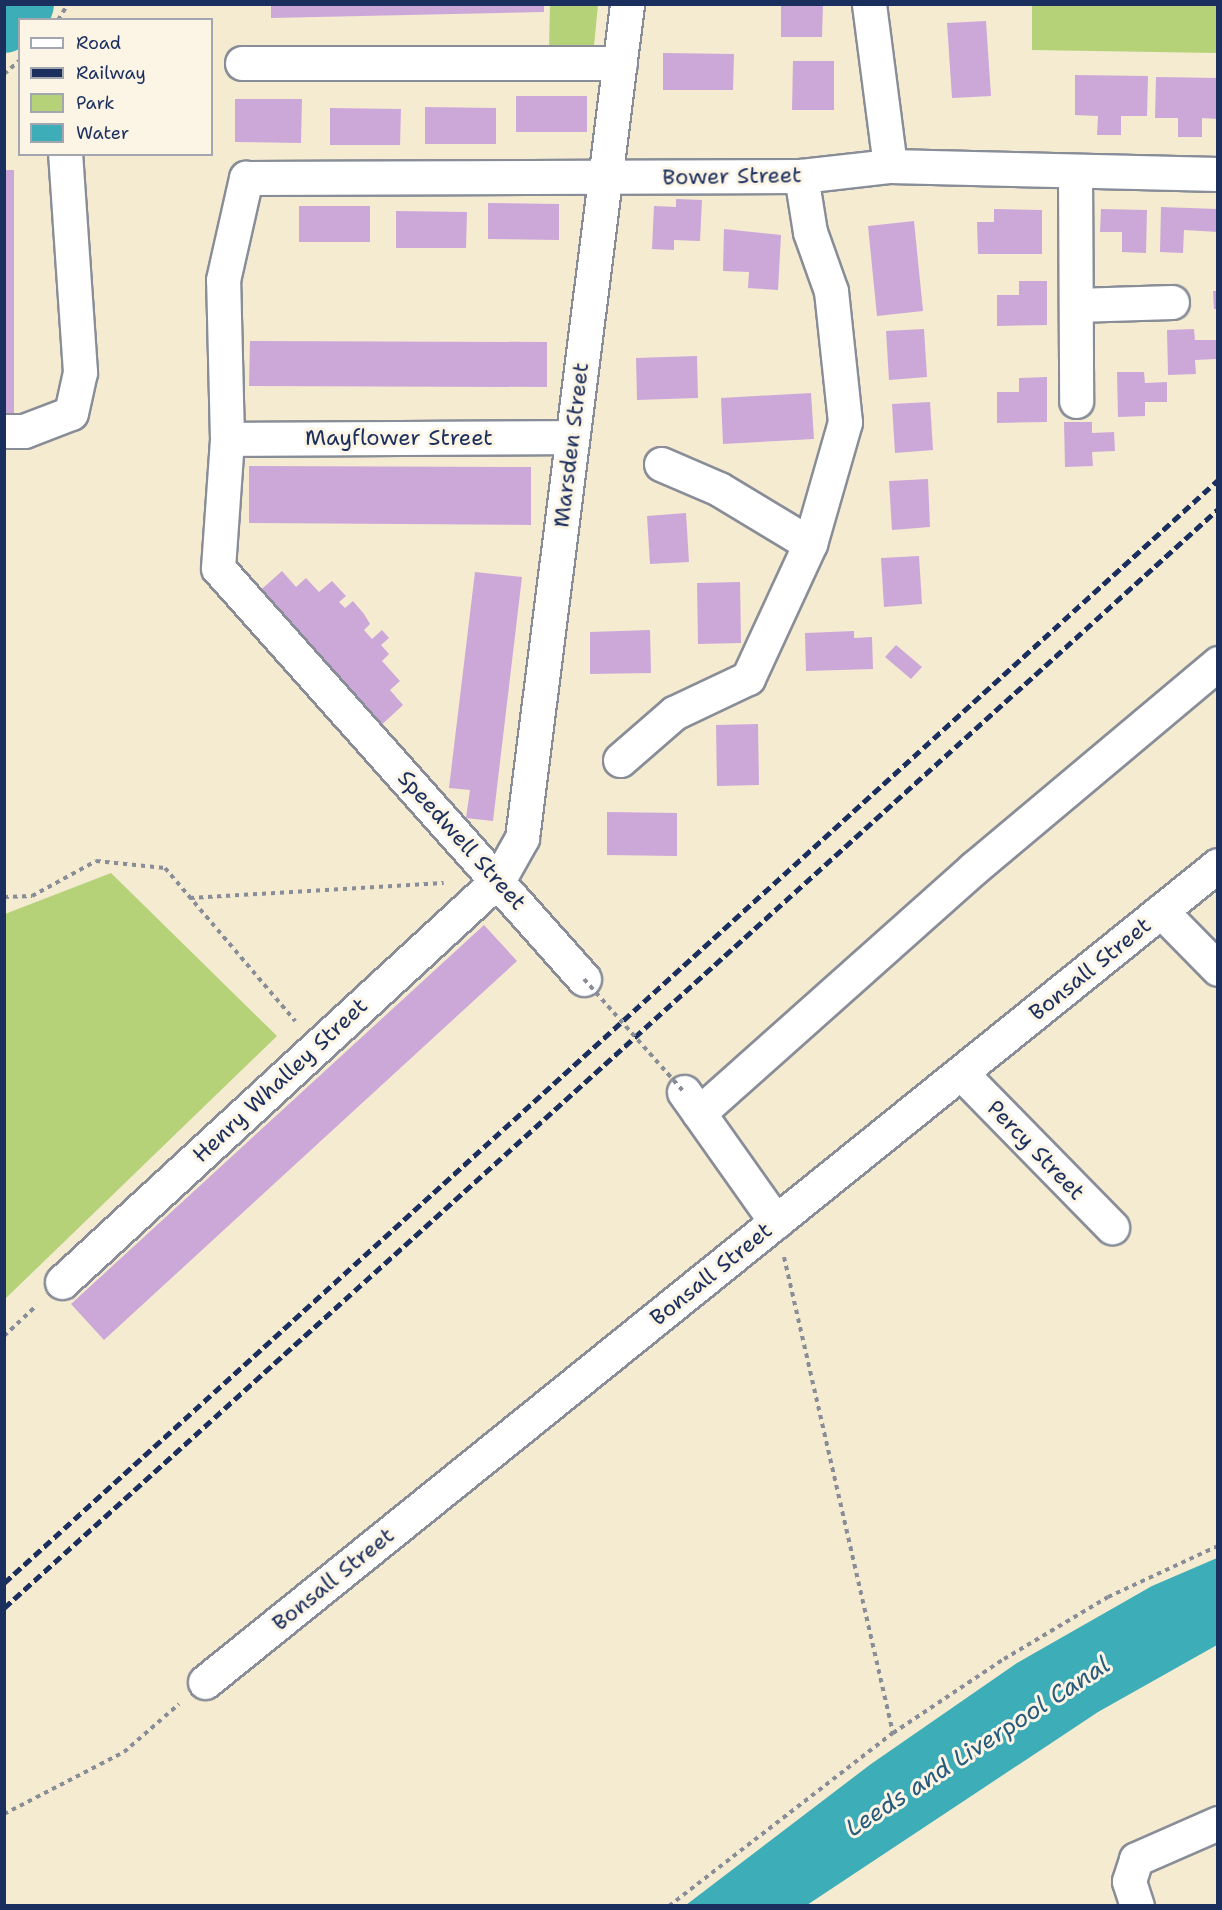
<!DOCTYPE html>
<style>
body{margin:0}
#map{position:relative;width:1222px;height:1910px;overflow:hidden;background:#f4ebd1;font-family:"Shantell Sans",sans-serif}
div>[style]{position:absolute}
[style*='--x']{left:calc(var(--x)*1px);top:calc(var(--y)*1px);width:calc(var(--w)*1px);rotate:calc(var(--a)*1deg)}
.green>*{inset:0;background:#b5d278}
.water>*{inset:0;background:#3dadb8}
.river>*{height:62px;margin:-31px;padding:0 31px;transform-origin:31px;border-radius:31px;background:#3dadb8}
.building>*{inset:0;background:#cca8d9}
.path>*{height:4px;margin-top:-2px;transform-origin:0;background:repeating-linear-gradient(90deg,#888d98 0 4.5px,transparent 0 9px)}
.roads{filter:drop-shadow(2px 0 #888d98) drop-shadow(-2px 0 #888d98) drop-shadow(0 2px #888d98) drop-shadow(0 -2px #888d98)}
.minor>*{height:33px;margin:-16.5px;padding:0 16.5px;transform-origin:16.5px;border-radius:16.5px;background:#fff}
.rail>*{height:4.5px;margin-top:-2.25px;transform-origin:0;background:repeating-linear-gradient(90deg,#1b2f5e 0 9px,transparent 0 13.5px)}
.path-bridge>*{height:4px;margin-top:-2px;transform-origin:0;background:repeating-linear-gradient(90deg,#888d98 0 4.5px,transparent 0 9px)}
span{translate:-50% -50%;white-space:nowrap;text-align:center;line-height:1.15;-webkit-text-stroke:6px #fcf5e5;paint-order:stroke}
.street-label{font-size:22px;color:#1b2f5e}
.water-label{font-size:24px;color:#275b7e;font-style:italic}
.frame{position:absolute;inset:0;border:6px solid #1b2f5e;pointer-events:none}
.legend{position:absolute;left:18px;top:18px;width:195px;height:138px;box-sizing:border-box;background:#fcf5e5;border:2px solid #a2a6af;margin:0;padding:8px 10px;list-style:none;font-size:18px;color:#1b2f5e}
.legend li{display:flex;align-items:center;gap:12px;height:30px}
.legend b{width:30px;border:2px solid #a2a6af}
</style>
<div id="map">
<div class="green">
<div style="clip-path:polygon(550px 5px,598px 5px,594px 45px,549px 49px)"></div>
<div style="clip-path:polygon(1032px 5px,1217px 5px,1217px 53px,1032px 50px)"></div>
<div style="clip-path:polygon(111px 873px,277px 1036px,5px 1299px,5px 914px)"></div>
</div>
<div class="water">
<div style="clip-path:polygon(1217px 1558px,1217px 1645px,1098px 1712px,807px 1905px,686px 1905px,871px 1764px,1017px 1663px,1152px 1586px)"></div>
</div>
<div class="river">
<div style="--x:4;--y:22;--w:26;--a:-43"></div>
</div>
<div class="building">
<div style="clip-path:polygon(271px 4px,544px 4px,544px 12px,271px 18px)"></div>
<div style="clip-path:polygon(781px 4px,823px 4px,822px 37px,781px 37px)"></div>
<div style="clip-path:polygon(986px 21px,991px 96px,952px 98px,947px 23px)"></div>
<div style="clip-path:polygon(663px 53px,734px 54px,733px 90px,663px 90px)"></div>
<div style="clip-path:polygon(793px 61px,834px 61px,834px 110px,792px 110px)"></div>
<div style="clip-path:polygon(1075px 75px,1148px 76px,1147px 116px,1121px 116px,1121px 135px,1097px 135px,1098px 116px,1075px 115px)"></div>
<div style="clip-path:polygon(1156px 77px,1218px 78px,1218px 119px,1202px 118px,1202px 137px,1178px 137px,1178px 118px,1155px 118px)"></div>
<div style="clip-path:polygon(516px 96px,587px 96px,587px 132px,516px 132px)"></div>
<div style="clip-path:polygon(235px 99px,302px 99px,301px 143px,235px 142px)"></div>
<div style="clip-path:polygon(425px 107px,496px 108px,496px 144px,425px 144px)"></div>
<div style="clip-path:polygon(330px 108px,401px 109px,400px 145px,330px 145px)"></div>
<div style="clip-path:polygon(4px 170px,14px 170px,14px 414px,4px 414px)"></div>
<div style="clip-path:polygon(676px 199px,702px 200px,700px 241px,674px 240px,674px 250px,652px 249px,654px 206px,676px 207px)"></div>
<div style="clip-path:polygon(488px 203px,559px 204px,559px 240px,488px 239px)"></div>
<div style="clip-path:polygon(299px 206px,370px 206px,370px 242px,299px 242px)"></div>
<div style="clip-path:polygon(1161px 207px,1218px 209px,1218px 232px,1184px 230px,1183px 253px,1160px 252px)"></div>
<div style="clip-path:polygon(994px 209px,1042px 210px,1042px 254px,978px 254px,977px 222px,994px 222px)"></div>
<div style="clip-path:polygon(1101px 209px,1147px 210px,1146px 253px,1122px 252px,1122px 232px,1100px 232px)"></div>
<div style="clip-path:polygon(396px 211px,467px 212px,466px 248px,396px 248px)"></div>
<div style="clip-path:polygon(914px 221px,923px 311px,877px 316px,868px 226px)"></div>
<div style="clip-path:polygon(724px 229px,781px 235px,778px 290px,748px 288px,749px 272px,723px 271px)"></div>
<div style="clip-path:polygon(1019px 281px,1047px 281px,1047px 325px,997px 326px,997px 295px,1019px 295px)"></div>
<div style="clip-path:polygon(1213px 291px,1218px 291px,1218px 309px,1214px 309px)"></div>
<div style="clip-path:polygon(924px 329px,927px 377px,889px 380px,886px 331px)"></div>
<div style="clip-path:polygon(1194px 329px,1195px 340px,1217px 340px,1217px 359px,1195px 360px,1196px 374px,1168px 375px,1167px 330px)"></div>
<div style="clip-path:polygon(250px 341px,547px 342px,547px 387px,249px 386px)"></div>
<div style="clip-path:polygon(697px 356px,698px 398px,637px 400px,636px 358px)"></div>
<div style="clip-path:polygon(1117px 372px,1144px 372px,1145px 383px,1167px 382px,1167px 402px,1145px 402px,1145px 416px,1118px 417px)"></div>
<div style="clip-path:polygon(1047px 377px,1047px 422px,997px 423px,997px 392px,1019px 392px,1019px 378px)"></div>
<div style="clip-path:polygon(811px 393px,814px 439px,723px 444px,721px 398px)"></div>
<div style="clip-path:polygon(930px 402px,933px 450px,895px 453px,892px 404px)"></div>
<div style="clip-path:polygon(1064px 422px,1092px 422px,1092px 433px,1114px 432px,1115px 451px,1092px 452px,1093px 466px,1065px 467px)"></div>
<div style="clip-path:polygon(249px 466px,531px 467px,531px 525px,249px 523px)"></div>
<div style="clip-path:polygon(928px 479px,930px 527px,892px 530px,889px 481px)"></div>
<div style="clip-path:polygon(686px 513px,689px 562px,650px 564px,647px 516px)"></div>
<div style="clip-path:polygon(919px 556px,922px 604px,884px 607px,881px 558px)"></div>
<div style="clip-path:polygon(282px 571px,296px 587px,306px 578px,319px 592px,332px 581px,346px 596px,339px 602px,345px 608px,353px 601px,364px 614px,370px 624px,364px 630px,372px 639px,382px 630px,389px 638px,381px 645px,389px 654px,382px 661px,400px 681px,390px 690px,403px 705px,376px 730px,254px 596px)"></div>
<div style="clip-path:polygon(475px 572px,522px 577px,493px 821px,466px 818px,470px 790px,449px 788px)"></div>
<div style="clip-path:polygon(740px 582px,741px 643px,698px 644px,697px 583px)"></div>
<div style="clip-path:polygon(650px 630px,651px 673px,590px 674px,590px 632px)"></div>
<div style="clip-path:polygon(854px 631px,854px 638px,872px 637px,873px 669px,806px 671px,805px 633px)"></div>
<div style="clip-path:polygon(896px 645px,922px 667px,911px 679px,885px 657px)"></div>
<div style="clip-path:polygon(758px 724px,759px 785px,717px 786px,716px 725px)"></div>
<div style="clip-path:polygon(607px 812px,677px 813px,677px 856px,607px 855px)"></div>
<div style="clip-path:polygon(484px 925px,517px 961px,104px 1340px,71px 1304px)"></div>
</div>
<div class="path">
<div style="--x:58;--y:20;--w:19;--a:-58"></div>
<div style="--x:4;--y:74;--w:21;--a:-41"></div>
<div style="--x:4;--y:897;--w:28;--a:-2"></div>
<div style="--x:32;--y:896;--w:73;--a:-28.7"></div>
<div style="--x:96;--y:861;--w:69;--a:5.8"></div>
<div style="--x:165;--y:868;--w:201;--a:49.6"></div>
<div style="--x:190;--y:898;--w:254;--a:-3.4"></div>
<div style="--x:784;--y:1257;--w:488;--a:77.1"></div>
<div style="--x:4;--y:1336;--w:45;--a:-43.2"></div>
<div style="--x:4;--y:1814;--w:135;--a:-27.3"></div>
<div style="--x:124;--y:1752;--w:73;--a:-41.1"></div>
<div style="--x:669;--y:1906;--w:283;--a:-37.7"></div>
<div style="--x:893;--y:1733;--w:133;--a:-33.7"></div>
<div style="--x:1004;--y:1659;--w:121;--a:-30.8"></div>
<div style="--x:1108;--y:1597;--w:121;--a:-24.9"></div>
</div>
<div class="roads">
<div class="minor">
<div style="--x:869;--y:4;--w:163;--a:82.6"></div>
<div style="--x:242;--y:63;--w:378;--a:0"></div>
<div style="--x:1075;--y:172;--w:229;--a:89.7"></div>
<div style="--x:1076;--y:305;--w:96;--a:-1.8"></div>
<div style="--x:4;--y:431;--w:20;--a:0"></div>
<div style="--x:24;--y:431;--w:50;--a:-21"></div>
<div style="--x:71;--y:413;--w:42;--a:-77.6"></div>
<div style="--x:80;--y:372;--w:219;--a:-93.9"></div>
<div style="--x:227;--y:439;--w:345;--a:-0.3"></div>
<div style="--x:661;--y:464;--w:63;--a:23.3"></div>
<div style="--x:719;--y:489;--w:106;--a:31.1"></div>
<div style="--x:620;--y:760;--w:72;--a:-41"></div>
<div style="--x:674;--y:713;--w:82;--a:-25.3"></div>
<div style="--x:748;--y:678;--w:148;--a:-65.2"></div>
<div style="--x:810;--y:544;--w:127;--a:-74"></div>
<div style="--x:845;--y:422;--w:132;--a:-96.1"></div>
<div style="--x:831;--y:291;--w:63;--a:-109.6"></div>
<div style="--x:810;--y:232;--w:57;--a:-99.1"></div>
<div style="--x:1161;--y:911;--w:81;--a:45.5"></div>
<div style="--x:584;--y:979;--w:550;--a:-131.69"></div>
<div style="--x:218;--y:568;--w:129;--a:-86"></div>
<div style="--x:227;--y:439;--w:159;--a:-91.4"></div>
<div style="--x:223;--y:280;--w:105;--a:-77.3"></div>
<div style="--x:246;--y:178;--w:555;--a:-0.21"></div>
<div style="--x:801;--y:176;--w:90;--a:-6.4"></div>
<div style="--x:890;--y:166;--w:328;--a:1.4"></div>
<div style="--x:961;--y:1073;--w:216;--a:45.6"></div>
<div style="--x:684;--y:1092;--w:159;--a:54.7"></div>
<div style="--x:699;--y:1113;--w:368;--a:-41.7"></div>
<div style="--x:974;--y:868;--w:319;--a:-40"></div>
<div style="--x:62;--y:1282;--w:594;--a:-42.68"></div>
<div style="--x:499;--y:879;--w:47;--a:-60.7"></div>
<div style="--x:522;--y:838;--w:841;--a:-82.82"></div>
<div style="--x:205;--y:1682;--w:1301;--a:-38.89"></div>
<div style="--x:1137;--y:1906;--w:26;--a:-108"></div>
<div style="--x:1129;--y:1881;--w:23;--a:-72"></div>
<div style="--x:1136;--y:1859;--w:90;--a:-23.7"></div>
</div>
</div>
<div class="rail">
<div style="--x:4;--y:1583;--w:1640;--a:-42.26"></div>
<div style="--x:4;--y:1608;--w:1638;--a:-42.15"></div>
</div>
<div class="path-bridge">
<div style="--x:584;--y:979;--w:151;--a:48.5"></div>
</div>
<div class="street-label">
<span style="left:732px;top:176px;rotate:-1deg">Bower Street</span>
<span style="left:399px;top:438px">Mayflower Street</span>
<span style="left:571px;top:445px;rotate:-83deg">Marsden Street</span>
<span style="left:462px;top:840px;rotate:48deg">Speedwell Street</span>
<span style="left:1090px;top:969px;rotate:-39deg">Bonsall Street</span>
<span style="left:280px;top:1080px;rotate:-43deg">Henry Whalley Street</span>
<span style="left:1036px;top:1150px;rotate:46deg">Percy Street</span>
<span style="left:711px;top:1274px;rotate:-39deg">Bonsall Street</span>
<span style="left:333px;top:1579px;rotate:-39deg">Bonsall Street</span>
</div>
<div class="water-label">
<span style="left:978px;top:1747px;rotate:-33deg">Leeds and Liverpool Canal</span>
</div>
<div class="frame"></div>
<ul class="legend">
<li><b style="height:8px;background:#fff"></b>Road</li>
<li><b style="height:8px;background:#1b2f5e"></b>Railway</li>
<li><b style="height:16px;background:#b5d278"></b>Park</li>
<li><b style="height:16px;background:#3dadb8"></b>Water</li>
</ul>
</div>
